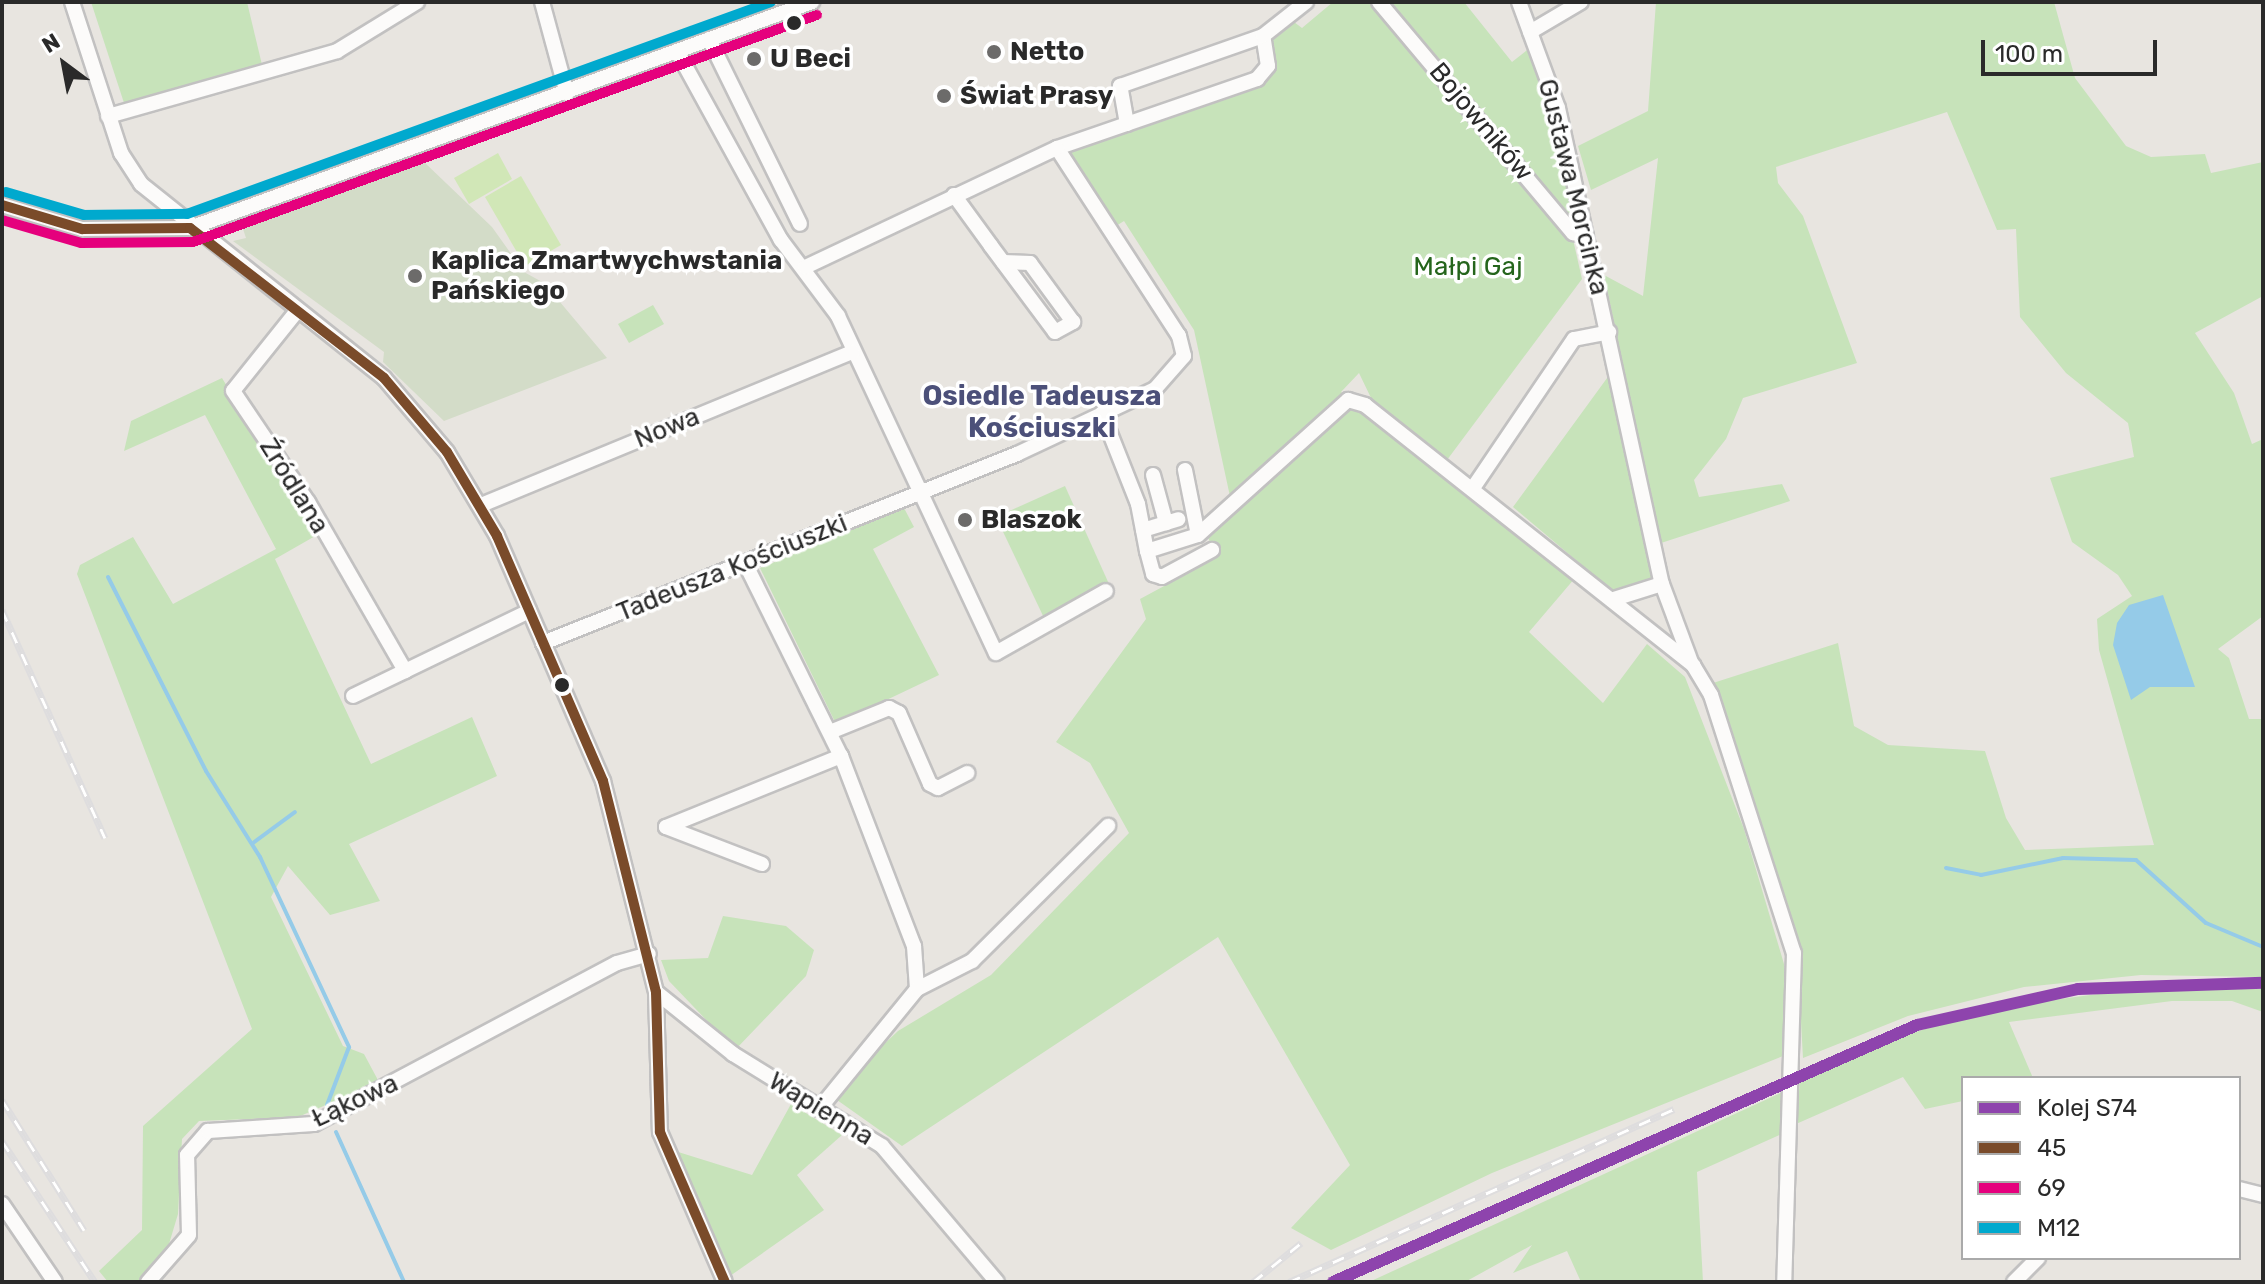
<!DOCTYPE html>
<meta charset="utf-8">
<style>
body{margin:0}
#map{position:relative;width:2265px;height:1284px;overflow:hidden;background:#e8e5e0;font-family:Rubik,sans-serif}
div>[style]{position:absolute}
[style*='--x']{left:calc(var(--x)*1px);top:calc(var(--y)*1px);width:calc(var(--w)*1px);rotate:calc(var(--a)*1deg)}
.green>*{inset:0;background:#c7e3ba}
.cemetery>*{inset:0;background:#d3dcc8}
.pitch>*{inset:0;background:#d1e7b7}
.water>*{inset:0;background:#95cbe8}
.stream>*{height:4px;margin:-2px;padding:0 2px;transform-origin:2px;border-radius:2px;background:#95cbe8}
.roads{filter:drop-shadow(2px 0 #c2c1c1) drop-shadow(-2px 0 #c2c1c1) drop-shadow(0 2px #c2c1c1) drop-shadow(0 -2px #c2c1c1)}
.minor>*{height:14px;margin:-7px;padding:0 7px;transform-origin:7px;border-radius:7px;background:#fcfbfa}
.rail>*{height:7px;margin-top:-3.5px;transform-origin:0;background:repeating-linear-gradient(90deg,#fff 0 12px,#deddde 0 24px);box-sizing:border-box;border-block:2px solid #deddde}
.bus-1>*{height:10px;margin:-5px;padding:0 5px;transform-origin:5px;border-radius:5px;background:#7a4b2a}
.bus-2>*{height:10px;margin:-5px;padding:0 5px;transform-origin:5px;border-radius:5px;background:#e5007d}
.bus-3>*{height:10px;margin:-5px;padding:0 5px;transform-origin:5px;border-radius:5px;background:#00a9ce}
.rail-1>*{height:12px;margin:-6px;padding:0 6px;transform-origin:6px;border-radius:6px;background:#8e44ad}
.dots>*{width:22px;height:22px;translate:-50% -50%;box-sizing:border-box;border:4px solid #fff;border-radius:50%}
span{translate:-50% -50%;white-space:nowrap;text-align:center;line-height:1.15;-webkit-text-stroke:7px #fff;paint-order:stroke}
.poi-label{font-size:26px;color:#2a2a2a;font-weight:700}
.left{translate:0 -50%;text-align:left}
.street-label{font-size:26px;color:#2a2a2a}
.park-label{font-size:26px;color:#25651c}
.neighbourhood-label{font-size:28px;color:#4c5079;font-weight:700}
.frame{position:absolute;inset:0;border:4px solid #2a2a2a;pointer-events:none}
.legend{position:absolute;left:1961px;top:1076px;width:280px;height:184px;box-sizing:border-box;background:#fff;border:2px solid #aaa;margin:0;padding:10px 14px;list-style:none;font-size:24px;color:#2a2a2a}
.legend li{display:flex;align-items:center;gap:16px;height:40px}
.legend b{width:40px;border:2px solid #aaa}
.north{position:absolute;left:24px;top:24px;width:80px;height:80px;-webkit-text-stroke:6px #fff;paint-order:stroke;rotate:328deg;font-size:22px;font-weight:700;line-height:32px;text-align:center;color:#2a2a2a}
.north::after{content:'';display:block;margin:auto;width:28px;height:36px;background:#2a2a2a;clip-path:polygon(50% 0,100% 100%,50% 72%,0 100%)}
.scale{position:absolute;left:1981px;top:40px;width:176px;height:36px;box-sizing:border-box;border:4px solid #2a2a2a;border-top:0;padding-left:10px;font-size:24px;line-height:28px;white-space:nowrap;color:#2a2a2a;-webkit-text-stroke:6px #fff;paint-order:stroke}
</style>
<div id="map">
<div class="green">
<div style="clip-path:polygon(91px 2px,247px 2px,263px 69px,125px 106px)"></div>
<div style="clip-path:polygon(1333px 2px,1371px 2px,1572px 235px,1582px 279px,1447px 460px,1372px 400px,1359px 373px,1341px 392px,1347px 397px,1231px 501px,1194px 330px,1124px 221px,1116px 226px,1066px 153px,1266px 82px,1275px 67px,1270px 38px,1294px 22px,1302px 28px)"></div>
<div style="clip-path:polygon(1387px 2px,1464px 2px,1512px 62px,1531px 47px,1577px 217px,1568px 218px)"></div>
<div style="clip-path:polygon(1656px 2px,2054px 2px,2075px 78px,2126px 146px,2151px 157px,2205px 154px,2211px 173px,2263px 162px,2263px 296px,2195px 333px,2234px 393px,2252px 444px,2263px 439px,2263px 616px,2218px 649px,2229px 658px,2249px 719px,2263px 719px,2263px 977px,2141px 975px,2024px 987px,1908px 1016px,1803px 1058px,1796px 933px,1713px 683px,1838px 643px,1854px 726px,1888px 745px,1985px 751px,2006px 818px,2025px 850px,2154px 845px,2099px 650px,2097px 619px,2132px 596px,2118px 575px,2072px 542px,2050px 478px,2134px 457px,2128px 423px,2066px 373px,2020px 317px,2016px 229px,1997px 230px,1947px 112px,1776px 167px,1778px 183px,1803px 216px,1857px 363px,1743px 398px,1726px 439px,1694px 480px,1699px 497px,1782px 484px,1790px 501px,1661px 543px,1657px 521px,1645px 532px,1657px 580px,1616px 594px,1513px 507px,1610px 374px,1619px 346px,1604px 275px,1643px 296px,1658px 158px,1591px 190px,1578px 146px,1648px 111px)"></div>
<div style="clip-path:polygon(653px 305px,664px 324px,629px 343px,618px 324px)"></div>
<div style="clip-path:polygon(222px 378px,317px 535px,275px 559px,371px 764px,472px 717px,497px 776px,349px 844px,380px 901px,330px 915px,288px 866px,271px 897px,343px 1046px,364px 1054px,379px 1082px,298px 1117px,199px 1121px,182px 1139px,178px 1214px,166px 1254px,138px 1282px,108px 1282px,99px 1271px,142px 1230px,143px 1126px,252px 1029px,77px 574px,80px 565px,133px 537px,173px 604px,276px 549px,205px 415px,124px 451px,131px 421px)"></div>
<div style="clip-path:polygon(1350px 410px,1367px 414px,1575px 578px,1529px 632px,1603px 703px,1647px 644px,1685px 677px,1744px 829px,1784px 964px,1788px 1054px,1492px 1173px,1331px 1250px,1291px 1228px,1350px 1165px,1218px 937px,902px 1146px,830px 1095px,898px 1031px,991px 975px,1129px 833px,1090px 763px,1056px 742px,1146px 619px,1140px 599px,1218px 557px,1206px 534px)"></div>
<div style="clip-path:polygon(1065px 486px,1109px 584px,1045px 620px,996px 517px)"></div>
<div style="clip-path:polygon(904px 508px,914px 527px,873px 549px,939px 675px,836px 724px,760px 568px)"></div>
<div style="clip-path:polygon(723px 916px,786px 926px,814px 950px,806px 976px,735px 1050px,669px 981px,661px 960px,708px 958px)"></div>
<div style="clip-path:polygon(2136px 989px,2263px 989px,2263px 1012px,2232px 1001px,2172px 1001px,2009px 1022px,2033px 1078px,1963px 1078px,1963px 1101px,1925px 1109px,1903px 1077px,1796px 1124px,1800px 1080px,1893px 1039px,1993px 1008px)"></div>
<div style="clip-path:polygon(1787px 1090px,1784px 1133px,1697px 1172px,1703px 1282px,1581px 1282px,1567px 1251px,1513px 1273px,1532px 1245px,1465px 1282px,1369px 1282px)"></div>
<div style="clip-path:polygon(791px 1104px,842px 1135px,797px 1175px,824px 1210px,730px 1276px,675px 1151px,752px 1175px)"></div>
</div>
<div class="cemetery">
<div style="clip-path:polygon(423px 161px,492px 227px,524px 272px,544px 283px,607px 358px,444px 421px,383px 362px,384px 352px,233px 241px,246px 238px,243px 229px)"></div>
</div>
<div class="pitch">
<div style="clip-path:polygon(498px 153px,512px 179px,469px 204px,454px 178px)"></div>
<div style="clip-path:polygon(521px 176px,561px 245px,525px 266px,485px 197px)"></div>
</div>
<div class="water">
<div style="clip-path:polygon(2163px 595px,2195px 687px,2150px 687px,2131px 700px,2113px 645px,2117px 623px,2129px 605px)"></div>
</div>
<div class="stream">
<div style="--x:108;--y:577;--w:217;--a:63.2"></div>
<div style="--x:206;--y:771;--w:102;--a:57.9"></div>
<div style="--x:260;--y:857;--w:210;--a:64.9"></div>
<div style="--x:349;--y:1047;--w:62;--a:110.8"></div>
<div style="--x:253;--y:843;--w:52;--a:-36.4"></div>
<div style="--x:1946;--y:868;--w:36;--a:11"></div>
<div style="--x:1981;--y:875;--w:84;--a:-11.7"></div>
<div style="--x:2063;--y:858;--w:73;--a:1.6"></div>
<div style="--x:2136;--y:860;--w:94;--a:42"></div>
<div style="--x:2206;--y:923;--w:62;--a:22.8"></div>
<div style="--x:336;--y:1132;--w:165;--a:65.6"></div>
</div>
<div class="roads">
<div class="minor">
<div style="--x:72;--y:2;--w:159;--a:72"></div>
<div style="--x:121;--y:153;--w:37;--a:57"></div>
<div style="--x:141;--y:184;--w:311;--a:38.6"></div>
<div style="--x:384;--y:378;--w:97;--a:49.6"></div>
<div style="--x:447;--y:452;--w:98;--a:59.2"></div>
<div style="--x:497;--y:536;--w:267;--a:66.6"></div>
<div style="--x:603;--y:781;--w:218;--a:75.9"></div>
<div style="--x:656;--y:992;--w:140;--a:88.4"></div>
<div style="--x:660;--y:1132;--w:163;--a:66.6"></div>
<div style="--x:542;--y:2;--w:95;--a:74.8"></div>
<div style="--x:1379;--y:2;--w:302;--a:50"></div>
<div style="--x:1573;--y:233;--w:13;--a:9"></div>
<div style="--x:1519;--y:2;--w:113;--a:69.8"></div>
<div style="--x:1558;--y:108;--w:487;--a:77.7"></div>
<div style="--x:1662;--y:584;--w:83;--a:69.6"></div>
<div style="--x:1530;--y:32;--w:59;--a:-30.5"></div>
<div style="--x:709;--y:39;--w:206;--a:63.8"></div>
<div style="--x:677;--y:51;--w:216;--a:61.2"></div>
<div style="--x:781;--y:240;--w:95;--a:53.1"></div>
<div style="--x:838;--y:316;--w:372;--a:64.9"></div>
<div style="--x:996;--y:653;--w:126;--a:-29.4"></div>
<div style="--x:108;--y:116;--w:238;--a:-15.8"></div>
<div style="--x:337;--y:51;--w:94;--a:-31.5"></div>
<div style="--x:1127;--y:124;--w:39;--a:-100"></div>
<div style="--x:1120;--y:86;--w:151;--a:-19.3"></div>
<div style="--x:1057;--y:148;--w:212;--a:-19"></div>
<div style="--x:1257;--y:79;--w:17;--a:-50"></div>
<div style="--x:1268;--y:66;--w:30;--a:-99"></div>
<div style="--x:1263;--y:36;--w:55;--a:-38.3"></div>
<div style="--x:954;--y:195;--w:63;--a:54"></div>
<div style="--x:991;--y:246;--w:107;--a:53.3"></div>
<div style="--x:1055;--y:332;--w:21;--a:-29"></div>
<div style="--x:1073;--y:322;--w:73;--a:-126.1"></div>
<div style="--x:1030;--y:263;--w:27;--a:-178"></div>
<div style="--x:2;--y:205;--w:84;--a:16.7"></div>
<div style="--x:82;--y:229;--w:108;--a:-0.5"></div>
<div style="--x:190;--y:228;--w:662;--a:-19.97"></div>
<div style="--x:297;--y:311;--w:102;--a:128.7"></div>
<div style="--x:233;--y:391;--w:134;--a:56"></div>
<div style="--x:308;--y:502;--w:195;--a:60.1"></div>
<div style="--x:405;--y:671;--w:138;--a:-25.8"></div>
<div style="--x:1102;--y:413;--w:98;--a:68.4"></div>
<div style="--x:1138;--y:504;--w:48;--a:79.2"></div>
<div style="--x:1147;--y:551;--w:53;--a:-17.4"></div>
<div style="--x:1198;--y:535;--w:202;--a:-42"></div>
<div style="--x:1348;--y:400;--w:18;--a:16"></div>
<div style="--x:1365;--y:405;--w:419;--a:38.4"></div>
<div style="--x:1693;--y:665;--w:35;--a:59"></div>
<div style="--x:1711;--y:695;--w:271;--a:72.2"></div>
<div style="--x:1794;--y:953;--w:329;--a:91.7"></div>
<div style="--x:1185;--y:470;--w:66;--a:78.7"></div>
<div style="--x:1153;--y:475;--w:50;--a:74.8"></div>
<div style="--x:1473;--y:488;--w:180;--a:-55.9"></div>
<div style="--x:1574;--y:339;--w:36;--a:-11"></div>
<div style="--x:481;--y:505;--w:402;--a:-22.4"></div>
<div style="--x:1143;--y:530;--w:37;--a:-17"></div>
<div style="--x:1147;--y:551;--w:24;--a:75"></div>
<div style="--x:1153;--y:574;--w:9;--a:18"></div>
<div style="--x:1162;--y:577;--w:57;--a:-28.4"></div>
<div style="--x:745;--y:563;--w:216;--a:63.6"></div>
<div style="--x:841;--y:756;--w:204;--a:69"></div>
<div style="--x:914;--y:946;--w:43;--a:86"></div>
<div style="--x:917;--y:989;--w:155;--a:129.2"></div>
<div style="--x:1614;--y:599;--w:50;--a:-17.4"></div>
<div style="--x:543;--y:643;--w:510;--a:-21.74"></div>
<div style="--x:1017;--y:454;--w:153;--a:-25.2"></div>
<div style="--x:1155;--y:389;--w:44;--a:-48.7"></div>
<div style="--x:1184;--y:356;--w:21;--a:-104"></div>
<div style="--x:1179;--y:336;--w:224;--a:-123"></div>
<div style="--x:1057;--y:148;--w:279;--a:154.7"></div>
<div style="--x:353;--y:696;--w:58;--a:-25.7"></div>
<div style="--x:830;--y:732;--w:64;--a:-22.1"></div>
<div style="--x:889;--y:708;--w:11;--a:27"></div>
<div style="--x:899;--y:713;--w:77;--a:66.4"></div>
<div style="--x:930;--y:784;--w:9;--a:27"></div>
<div style="--x:938;--y:788;--w:33;--a:-27"></div>
<div style="--x:762;--y:864;--w:103;--a:-158.9"></div>
<div style="--x:666;--y:827;--w:189;--a:-22.1"></div>
<div style="--x:917;--y:989;--w:62;--a:-27"></div>
<div style="--x:972;--y:961;--w:192;--a:-44.8"></div>
<div style="--x:656;--y:992;--w:99;--a:38.8"></div>
<div style="--x:733;--y:1054;--w:175;--a:31.7"></div>
<div style="--x:882;--y:1146;--w:178;--a:49.8"></div>
<div style="--x:2239;--y:1189;--w:25;--a:14"></div>
<div style="--x:2;--y:1204;--w:94;--a:55.8"></div>
<div style="--x:148;--y:1282;--w:62;--a:-48.9"></div>
<div style="--x:189;--y:1235;--w:80;--a:-91.4"></div>
<div style="--x:187;--y:1155;--w:32;--a:-49"></div>
<div style="--x:208;--y:1131;--w:106;--a:-3.8"></div>
<div style="--x:314;--y:1124;--w:343;--a:-28"></div>
<div style="--x:617;--y:963;--w:33;--a:-16"></div>
<div style="--x:2014;--y:1282;--w:34;--a:-45"></div>
</div>
</div>
<div class="rail">
<div style="--x:2;--y:610;--w:250;--a:65.7"></div>
<div style="--x:2;--y:1100;--w:154;--a:57.8"></div>
<div style="--x:2;--y:1141;--w:169;--a:56.6"></div>
<div style="--x:1253;--y:1282;--w:62;--a:-39.1"></div>
<div style="--x:1289;--y:1282;--w:422;--a:-24.2"></div>
</div>
<div class="bus-1">
<div style="--x:2;--y:205;--w:84;--a:16.7"></div>
<div style="--x:82;--y:229;--w:108;--a:-0.5"></div>
<div style="--x:190;--y:228;--w:245;--a:37.7"></div>
<div style="--x:384;--y:378;--w:97;--a:49.6"></div>
<div style="--x:447;--y:452;--w:98;--a:59.2"></div>
<div style="--x:497;--y:536;--w:267;--a:66.6"></div>
<div style="--x:603;--y:781;--w:218;--a:75.9"></div>
<div style="--x:656;--y:992;--w:140;--a:88.4"></div>
<div style="--x:660;--y:1132;--w:163;--a:66.6"></div>
</div>
<div class="bus-2">
<div style="--x:2;--y:220;--w:82;--a:16.2"></div>
<div style="--x:81;--y:243;--w:112;--a:-0.5"></div>
<div style="--x:193;--y:242;--w:664;--a:-19.99"></div>
</div>
<div class="bus-3">
<div style="--x:6;--y:192;--w:81;--a:16.4"></div>
<div style="--x:84;--y:215;--w:103;--a:-0.6"></div>
<div style="--x:187;--y:214;--w:621;--a:-19.95"></div>
</div>
<div class="rail-1">
<div style="--x:1333;--y:1282;--w:638;--a:-23.75"></div>
<div style="--x:1917;--y:1025;--w:165;--a:-12.6"></div>
<div style="--x:2078;--y:989;--w:185;--a:-1.9"></div>
</div>
<div class="dots">
<div style="left:794px;top:23px;background:#2a2a2a"></div>
<div style="left:994px;top:52px;background:#6c6b6a"></div>
<div style="left:754px;top:59px;background:#6c6b6a"></div>
<div style="left:944px;top:96px;background:#6c6b6a"></div>
<div style="left:415px;top:276px;background:#6c6b6a"></div>
<div style="left:965px;top:520px;background:#6c6b6a"></div>
<div style="left:562px;top:685px;background:#2a2a2a"></div>
</div>
<div class="poi-label">
<span class="left" style="left:1010px;top:52px">Netto</span>
<span class="left" style="left:770px;top:59px">U Beci</span>
<span class="left" style="left:960px;top:96px">Świat Prasy</span>
<span class="left" style="left:431px;top:276px">Kaplica Zmartwychwstania<br>Pańskiego</span>
<span class="left" style="left:981px;top:520px">Blaszok</span>
</div>
<div class="street-label">
<span style="left:1481px;top:122px;rotate:50deg">Bojowników</span>
<span style="left:1573px;top:187px;rotate:76deg">Gustawa Morcinka</span>
<span style="left:667px;top:428px;rotate:-22deg">Nowa</span>
<span style="left:294px;top:486px;rotate:58deg">Źródlana</span>
<span style="left:732px;top:568px;rotate:-22deg">Tadeusza Kościuszki</span>
<span style="left:355px;top:1101px;rotate:-25deg">Łąkowa</span>
<span style="left:821px;top:1109px;rotate:31deg">Wapienna</span>
</div>
<div class="park-label">
<span style="left:1468px;top:267px">Małpi Gaj</span>
</div>
<div class="neighbourhood-label">
<span style="left:1042px;top:412px">Osiedle Tadeusza<br>Kościuszki</span>
</div>
<div class="frame"></div>
<ul class="legend">
<li><b style="height:10px;background:#8e44ad"></b>Kolej S74</li>
<li><b style="height:10px;background:#7a4b2a"></b>45</li>
<li><b style="height:10px;background:#e5007d"></b>69</li>
<li><b style="height:10px;background:#00a9ce"></b>M12</li>
</ul>
<div class="north">N</div>
<div class="scale">100 m</div>
</div>
